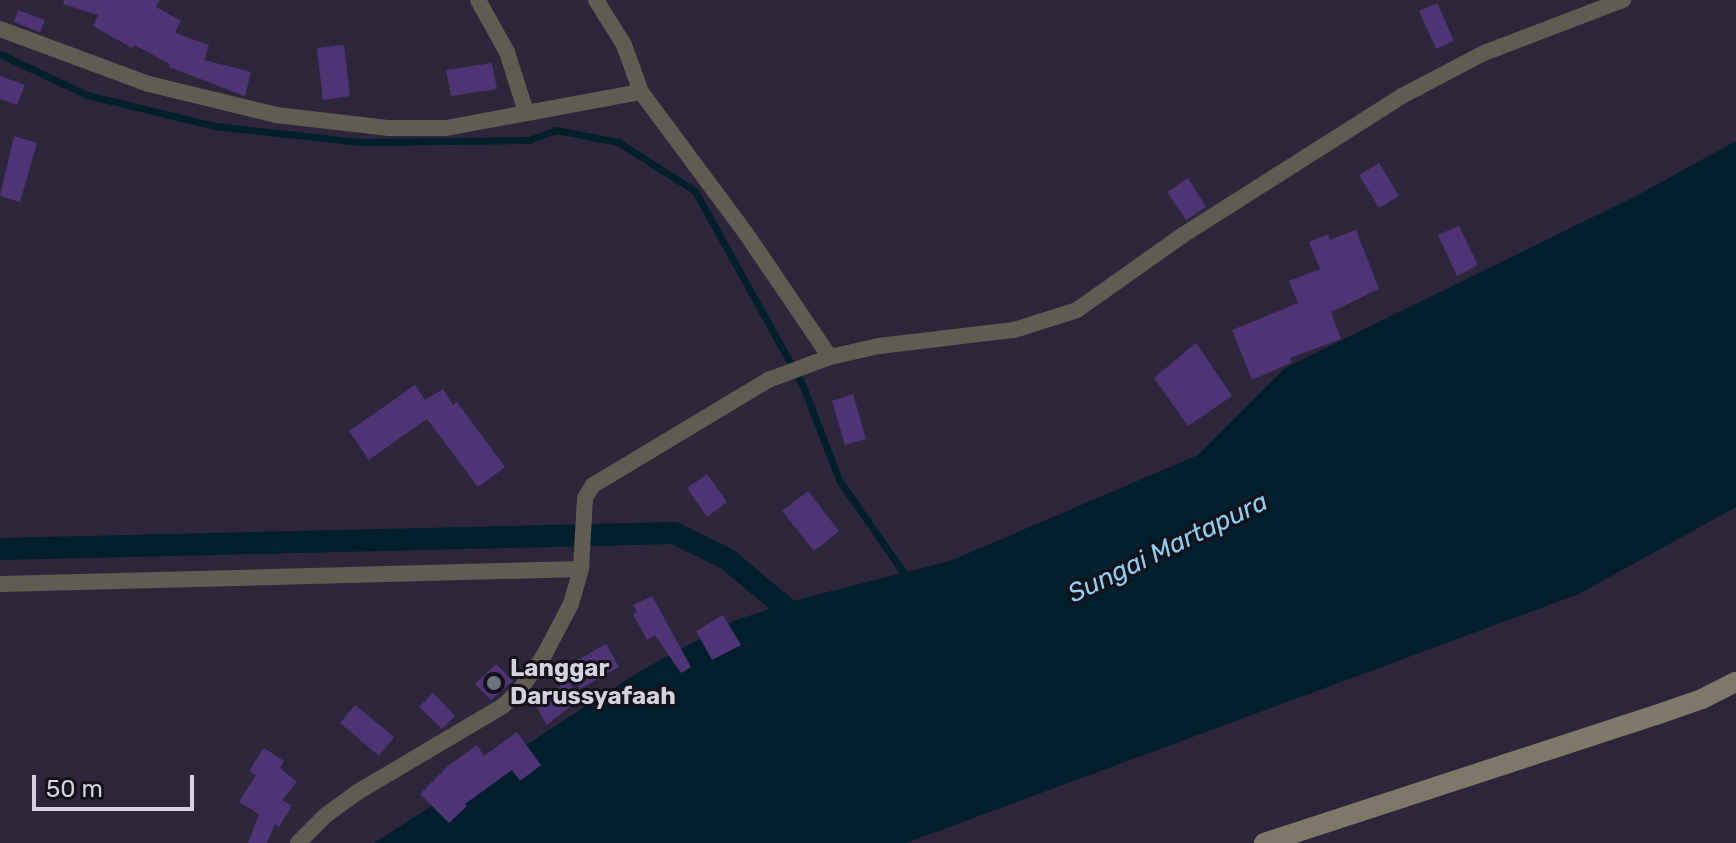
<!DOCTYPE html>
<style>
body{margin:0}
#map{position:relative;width:1736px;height:843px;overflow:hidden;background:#2d263a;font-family:Rubik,sans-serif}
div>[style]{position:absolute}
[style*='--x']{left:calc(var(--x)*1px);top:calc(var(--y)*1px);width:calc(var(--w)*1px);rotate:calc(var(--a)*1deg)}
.water>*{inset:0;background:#001e2b}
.stream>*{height:7px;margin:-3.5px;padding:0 3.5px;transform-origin:3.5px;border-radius:3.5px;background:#001e2b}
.canal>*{height:22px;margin:-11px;padding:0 11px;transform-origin:11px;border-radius:11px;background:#001e2b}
.building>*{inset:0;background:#4e3375}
.street>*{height:16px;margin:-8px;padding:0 8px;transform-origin:8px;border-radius:8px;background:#605c52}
.secondary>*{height:20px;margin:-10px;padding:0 10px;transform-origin:10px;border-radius:10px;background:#7f7868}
.dots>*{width:22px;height:22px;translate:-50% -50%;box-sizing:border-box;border:4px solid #14111a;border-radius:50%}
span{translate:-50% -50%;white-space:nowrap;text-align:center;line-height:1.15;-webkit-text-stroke:6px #14111a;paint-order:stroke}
.poi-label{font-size:24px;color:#d5d1de;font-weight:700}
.left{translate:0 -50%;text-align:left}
.water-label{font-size:26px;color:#8acff1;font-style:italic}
.scale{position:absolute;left:32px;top:775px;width:162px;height:36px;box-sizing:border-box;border:4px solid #d5d1de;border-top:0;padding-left:10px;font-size:24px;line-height:28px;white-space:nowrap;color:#d5d1de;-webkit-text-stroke:6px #14111a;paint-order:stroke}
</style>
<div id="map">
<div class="water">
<div style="clip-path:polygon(1736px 141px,1736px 507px,1579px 594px,906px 843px,374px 843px,642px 670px,733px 621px,804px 598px,950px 561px,1198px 455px,1285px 368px,1638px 195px)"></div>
</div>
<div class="stream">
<div style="--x:0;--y:54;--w:96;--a:25.2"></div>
<div style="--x:87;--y:95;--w:132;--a:13.6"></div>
<div style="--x:215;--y:126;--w:147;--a:6.3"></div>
<div style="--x:361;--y:142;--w:168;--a:-0.7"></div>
<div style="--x:529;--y:140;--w:29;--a:-20"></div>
<div style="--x:556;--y:130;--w:63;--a:11"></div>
<div style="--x:618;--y:142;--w:91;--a:32.5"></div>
<div style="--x:695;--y:191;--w:223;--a:61"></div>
<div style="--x:803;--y:386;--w:101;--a:69"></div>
<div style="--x:839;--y:480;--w:121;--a:55.1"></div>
</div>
<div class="canal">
<div style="--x:0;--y:549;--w:674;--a:-1.36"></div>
<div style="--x:674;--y:533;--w:59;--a:26.1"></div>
<div style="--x:727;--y:559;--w:102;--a:39.8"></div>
</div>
<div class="building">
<div style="clip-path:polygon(64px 0,160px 0,156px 7px,181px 21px,175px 33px,209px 45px,204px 60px,251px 72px,245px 96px,169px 67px,170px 64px,134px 45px,132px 48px,93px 26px,98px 15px,63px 4px)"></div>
<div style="clip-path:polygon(1437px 3px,1454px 41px,1436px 49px,1419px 11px)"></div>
<div style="clip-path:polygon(18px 10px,45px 20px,40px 32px,14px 22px)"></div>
<div style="clip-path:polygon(344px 45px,350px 96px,323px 100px,317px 48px)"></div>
<div style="clip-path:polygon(492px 63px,497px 89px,451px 96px,446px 70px)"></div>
<div style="clip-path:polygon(0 76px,25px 85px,17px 105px,0 99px)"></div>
<div style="clip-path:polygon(14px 136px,37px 143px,20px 202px,0 196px)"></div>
<div style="clip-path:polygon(1379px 163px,1399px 196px,1379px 208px,1359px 175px)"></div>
<div style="clip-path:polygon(1188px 178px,1206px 207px,1186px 220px,1167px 192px)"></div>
<div style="clip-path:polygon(1459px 226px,1478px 265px,1457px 276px,1438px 235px)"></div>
<div style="clip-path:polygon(1356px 230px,1379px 289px,1331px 312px,1341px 339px,1290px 358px,1292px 362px,1252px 380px,1232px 330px,1298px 303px,1289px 281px,1320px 269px,1309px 242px,1328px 234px,1330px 240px)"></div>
<div style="clip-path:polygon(1196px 343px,1232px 396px,1188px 426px,1154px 378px)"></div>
<div style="clip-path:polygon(415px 385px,425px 400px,443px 389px,453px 405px,457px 402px,505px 467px,478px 487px,427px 419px,369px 460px,349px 431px)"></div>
<div style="clip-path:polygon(853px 394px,866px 439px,845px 445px,832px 401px)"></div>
<div style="clip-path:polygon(707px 474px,727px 502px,707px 517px,687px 488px)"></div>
<div style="clip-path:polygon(808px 491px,839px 531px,814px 551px,782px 511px)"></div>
<div style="clip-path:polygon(652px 596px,691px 667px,681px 673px,655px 635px,647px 640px,633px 614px,637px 612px,633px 605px)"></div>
<div style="clip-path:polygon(723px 615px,741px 645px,712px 660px,696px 631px)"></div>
<div style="clip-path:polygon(606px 644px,619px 667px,580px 689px,567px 666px)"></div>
<div style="clip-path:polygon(496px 664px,513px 681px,491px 700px,475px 684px)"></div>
<div style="clip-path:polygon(569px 681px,579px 699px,547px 725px,533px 701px)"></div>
<div style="clip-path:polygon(433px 693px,455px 716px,442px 729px,419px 707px)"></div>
<div style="clip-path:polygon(355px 705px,394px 737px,379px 756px,340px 723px)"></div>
<div style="clip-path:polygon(517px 732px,541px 765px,520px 781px,512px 770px,465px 804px,467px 806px,449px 823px,420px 794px,448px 766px,477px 745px,484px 756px)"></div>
<div style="clip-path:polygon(264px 748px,284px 761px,280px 768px,297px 782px,282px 800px,292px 806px,279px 827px,275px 824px,267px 843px,248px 843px,259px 814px,239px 802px,256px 775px,249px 771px)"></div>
</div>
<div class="street">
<div style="--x:478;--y:0;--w:60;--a:60.9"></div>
<div style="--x:507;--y:52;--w:63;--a:72.4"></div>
<div style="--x:596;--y:0;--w:53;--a:58.1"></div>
<div style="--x:624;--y:45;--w:50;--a:70.1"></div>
<div style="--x:0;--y:29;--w:159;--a:20.3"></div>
<div style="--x:149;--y:84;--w:131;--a:13.7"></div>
<div style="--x:276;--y:115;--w:114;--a:6.6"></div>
<div style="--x:389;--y:128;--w:57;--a:0"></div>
<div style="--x:446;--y:128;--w:198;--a:-10.5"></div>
<div style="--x:641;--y:92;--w:174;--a:53.4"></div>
<div style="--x:745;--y:232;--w:151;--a:55.8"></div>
<div style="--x:830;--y:357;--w:66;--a:159.6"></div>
<div style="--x:768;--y:380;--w:204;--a:149"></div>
<div style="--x:593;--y:485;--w:15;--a:122"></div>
<div style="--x:585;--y:498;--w:71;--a:93.2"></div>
<div style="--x:581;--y:569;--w:36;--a:106"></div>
<div style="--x:571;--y:604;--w:60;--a:117.8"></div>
<div style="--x:543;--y:657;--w:42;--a:125.2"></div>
<div style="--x:519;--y:691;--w:22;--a:137"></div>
<div style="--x:503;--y:706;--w:167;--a:149.4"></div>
<div style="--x:359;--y:791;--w:39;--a:144"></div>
<div style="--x:327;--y:814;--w:41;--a:135"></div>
<div style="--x:830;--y:357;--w:50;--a:-12.7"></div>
<div style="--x:879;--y:346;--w:136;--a:-6.8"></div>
<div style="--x:1014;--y:330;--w:66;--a:-17.6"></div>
<div style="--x:1077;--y:310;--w:130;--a:-35.3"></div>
<div style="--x:1183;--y:235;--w:259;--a:-32.4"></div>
<div style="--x:1402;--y:96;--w:93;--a:-27.7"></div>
<div style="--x:1484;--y:53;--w:149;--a:-20.9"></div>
<div style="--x:0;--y:584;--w:581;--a:-1.48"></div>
</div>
<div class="secondary">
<div style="--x:1264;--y:843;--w:412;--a:-18.1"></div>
<div style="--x:1656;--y:715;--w:49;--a:-19.2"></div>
<div style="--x:1702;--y:699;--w:38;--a:-27"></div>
</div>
<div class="dots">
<div style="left:494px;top:683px;background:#6b7280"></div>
</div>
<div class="poi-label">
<span class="left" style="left:510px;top:683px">Langgar<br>Darussyafaah</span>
</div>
<div class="water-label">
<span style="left:1168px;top:548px;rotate:-26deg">Sungai Martapura</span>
</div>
<div class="scale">50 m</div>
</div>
